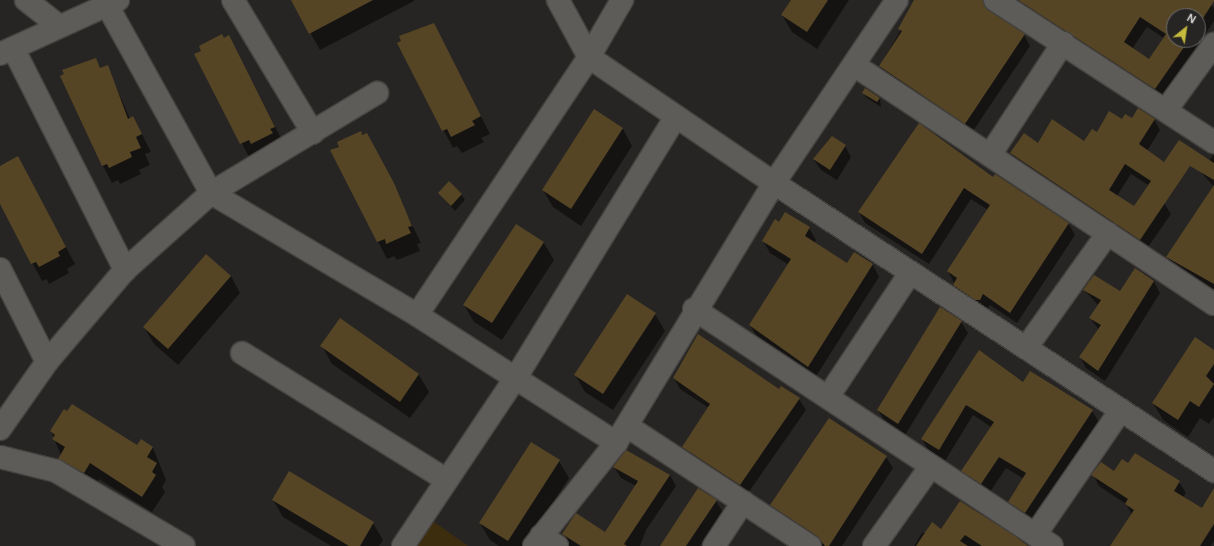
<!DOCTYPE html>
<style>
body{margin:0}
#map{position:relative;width:1214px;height:546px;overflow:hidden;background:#272523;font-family:"DM Sans",sans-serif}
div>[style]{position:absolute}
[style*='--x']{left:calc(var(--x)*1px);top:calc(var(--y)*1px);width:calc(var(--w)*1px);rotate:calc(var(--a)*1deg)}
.green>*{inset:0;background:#3c2d0f}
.shadow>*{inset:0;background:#0007}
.building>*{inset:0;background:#554525}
.roads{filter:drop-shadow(1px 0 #454341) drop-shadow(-1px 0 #454341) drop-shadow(0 1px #454341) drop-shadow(0 -1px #454341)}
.minor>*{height:22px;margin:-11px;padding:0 11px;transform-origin:11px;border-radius:11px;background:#5d5c59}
span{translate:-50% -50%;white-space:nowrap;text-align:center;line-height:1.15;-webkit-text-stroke:3px #272523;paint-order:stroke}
.north{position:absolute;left:1166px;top:8px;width:40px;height:40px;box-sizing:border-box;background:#272523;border:1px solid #6f6d6c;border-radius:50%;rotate:30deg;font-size:11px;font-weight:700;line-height:16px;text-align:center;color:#dbdad9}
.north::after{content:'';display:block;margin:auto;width:14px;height:18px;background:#c6bb3c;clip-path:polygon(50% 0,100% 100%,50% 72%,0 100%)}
</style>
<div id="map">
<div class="green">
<div style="clip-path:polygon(430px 519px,468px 546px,410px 546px)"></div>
</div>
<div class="shadow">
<div style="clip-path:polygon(292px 0,414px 0,414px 1px,320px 50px)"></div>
<div style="clip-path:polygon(792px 0,849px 0,817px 49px,792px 32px,782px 15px)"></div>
<div style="clip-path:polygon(918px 0,995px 0,990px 11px,1024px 35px,1030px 46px,971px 134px,886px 77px,880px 66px)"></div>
<div style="clip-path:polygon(evenodd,1006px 0,1206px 0,1214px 8px,1214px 21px,1162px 99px,1006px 0,1174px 16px,1198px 16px,1198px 40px,1174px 40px,1174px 16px,1006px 0,1147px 27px,1164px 38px,1149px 60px,1132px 49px,1147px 27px)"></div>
<div style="clip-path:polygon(229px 36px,284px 144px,251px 161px,196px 55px)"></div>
<div style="clip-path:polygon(443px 42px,490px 134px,481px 138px,484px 142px,462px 153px,457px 146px,453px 148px,398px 44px)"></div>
<div style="clip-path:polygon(95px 59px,101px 69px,107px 66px,130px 119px,133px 117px,151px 152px,145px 154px,150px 165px,139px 170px,141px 174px,120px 184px,118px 180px,112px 183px,103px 166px)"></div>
<div style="clip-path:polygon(863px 93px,880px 98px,881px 107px,867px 98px)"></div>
<div style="clip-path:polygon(595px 111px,623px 129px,632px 146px,581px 226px,553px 207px,543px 190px)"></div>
<div style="clip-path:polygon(1154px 119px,1160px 130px,1147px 151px,1167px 197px,1131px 174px,1117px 196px,1134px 207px,1164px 203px,1171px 214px,1146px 250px,1017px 164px,1011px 153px,1039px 145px,1084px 142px,1123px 120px)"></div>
<div style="clip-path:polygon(360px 132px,376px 152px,421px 243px,417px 244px,420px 251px,397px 260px,394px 256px,387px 259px,332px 151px)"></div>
<div style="clip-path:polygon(845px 146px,851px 157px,837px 180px,821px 170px,814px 160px)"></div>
<div style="clip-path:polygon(1214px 154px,1214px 187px,1201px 172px)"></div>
<div style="clip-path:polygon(18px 158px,75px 264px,67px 269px,69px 273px,49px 284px,47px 279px,42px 281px,0 202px,0 166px)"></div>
<div style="clip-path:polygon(993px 179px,1068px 223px,1075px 235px,1017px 323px,990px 305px,986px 311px,961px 297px,948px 271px,988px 210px,971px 199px,929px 264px,865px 223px,859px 212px)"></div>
<div style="clip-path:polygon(1214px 187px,1214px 291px,1174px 268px,1167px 257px)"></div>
<div style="clip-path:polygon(439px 193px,461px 194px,465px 200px,455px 211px)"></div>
<div style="clip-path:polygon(780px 223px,809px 228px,816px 240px,814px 243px,848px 265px,855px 254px,873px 265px,879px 277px,815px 378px,757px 337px,750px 325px,789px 265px,770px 253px,763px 241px)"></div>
<div style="clip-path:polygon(516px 225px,544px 243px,554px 260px,502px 340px,474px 322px,464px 305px)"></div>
<div style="clip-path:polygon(1135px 270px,1154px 282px,1160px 293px,1105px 381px,1086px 368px,1080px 357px,1099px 330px,1090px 318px,1098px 305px,1084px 290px,1120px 292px)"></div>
<div style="clip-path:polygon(231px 276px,240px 293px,178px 365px,154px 344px,144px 327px)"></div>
<div style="clip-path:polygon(655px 314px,665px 331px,613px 410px,585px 392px,575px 375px)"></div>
<div style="clip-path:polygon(340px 320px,419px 375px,429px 392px,410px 418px,332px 364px,322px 346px)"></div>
<div style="clip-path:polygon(961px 322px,968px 333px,905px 435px,885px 422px,878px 410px)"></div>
<div style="clip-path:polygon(979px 351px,1023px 383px,1092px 411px,1099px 422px,1032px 524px,1016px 513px,1009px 502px,1024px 479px,1006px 468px,988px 495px,969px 482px,963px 471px,991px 427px,973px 415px,945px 461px,928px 450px,922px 439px)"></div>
<div style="clip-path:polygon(1214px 351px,1214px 417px,1209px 424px,1200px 418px,1188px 437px,1163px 420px,1153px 403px)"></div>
<div style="clip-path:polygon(674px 378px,780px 390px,799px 399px,806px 410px,746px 496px,689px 458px,683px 447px,709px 408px,680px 389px)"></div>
<div style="clip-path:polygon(51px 431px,137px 447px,141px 441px,153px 448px,166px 480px,162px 487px,165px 492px,152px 512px,99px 479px,94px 489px,69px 475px)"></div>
<div style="clip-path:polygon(886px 457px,893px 468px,842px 546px,823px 546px,778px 516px,771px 505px)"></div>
<div style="clip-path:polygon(559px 461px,569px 478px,525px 546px,499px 546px,490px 540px,480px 523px)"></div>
<div style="clip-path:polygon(1129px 464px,1179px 482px,1186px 493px,1183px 497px,1202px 509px,1214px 506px,1214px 541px,1211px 546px,1111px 546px,1132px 515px,1126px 504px,1099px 486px,1093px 475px,1115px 472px)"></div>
<div style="clip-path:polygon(614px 467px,670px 475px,676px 486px,646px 530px,640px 546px,569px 546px,563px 534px,606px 533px,636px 486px,621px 478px)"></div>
<div style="clip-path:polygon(273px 500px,373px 523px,383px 540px,379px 546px,331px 546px,283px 517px)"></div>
<div style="clip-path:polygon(716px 501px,723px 512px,700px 546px,660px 546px)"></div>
<div style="clip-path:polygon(941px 530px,1020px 546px,914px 546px,922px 533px)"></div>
</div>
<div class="building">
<div style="clip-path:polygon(291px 0,373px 0,309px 34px)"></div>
<div style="clip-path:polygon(791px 0,828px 0,807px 32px,781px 15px)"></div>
<div style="clip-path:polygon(914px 0,983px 0,988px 10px,1025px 34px,965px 124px,879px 66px,902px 31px,898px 29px)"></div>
<div style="clip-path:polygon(evenodd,1018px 0,1214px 0,1214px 1px,1198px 26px,1198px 16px,1174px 16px,1174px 40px,1189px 40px,1155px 89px,1018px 0,1140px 17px,1166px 34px,1149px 59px,1124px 42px,1140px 17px)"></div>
<div style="clip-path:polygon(434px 23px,481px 116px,472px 121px,475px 125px,451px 137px,447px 129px,442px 131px,397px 43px,401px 41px,399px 36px)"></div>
<div style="clip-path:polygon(222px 34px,224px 38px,229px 35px,275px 127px,270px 129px,273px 133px,251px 144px,249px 140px,240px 144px,194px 54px,201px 51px,199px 46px)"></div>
<div style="clip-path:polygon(96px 58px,100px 68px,108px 65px,128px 119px,133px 116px,142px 134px,136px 137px,141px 148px,130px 152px,132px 157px,109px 168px,107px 164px,102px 166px,60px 76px,64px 74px,62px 70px)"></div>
<div style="clip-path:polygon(865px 88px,880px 98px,877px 102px,862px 93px)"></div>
<div style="clip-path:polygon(evenodd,1138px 108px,1155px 119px,1139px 144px,1164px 162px,1179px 140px,1214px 163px,1214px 180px,1190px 166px,1140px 240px,1010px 153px,1024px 133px,1038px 143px,1052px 119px,1084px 141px,1092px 129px,1097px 132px,1109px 111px,1122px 119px,1125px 114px,1132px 118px,1138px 108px,1125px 164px,1151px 181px,1134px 206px,1109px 190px,1125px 164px)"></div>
<div style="clip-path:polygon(594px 109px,623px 128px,571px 209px,542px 190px)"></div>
<div style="clip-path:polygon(919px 123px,993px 177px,995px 174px,1069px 223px,1010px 313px,983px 294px,980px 300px,975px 300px,953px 285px,957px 278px,947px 271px,990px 205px,964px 188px,922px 254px,858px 212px)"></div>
<div style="clip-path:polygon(361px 131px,362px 135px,367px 133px,394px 183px,412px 226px,408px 227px,411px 233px,386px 244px,385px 239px,377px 242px,330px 150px,339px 147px,337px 142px)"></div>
<div style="clip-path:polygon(832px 136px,846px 145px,830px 170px,813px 159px)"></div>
<div style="clip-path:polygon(18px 156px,66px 247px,58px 252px,60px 256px,39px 267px,36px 262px,31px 264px,0 204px,0 166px)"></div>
<div style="clip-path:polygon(449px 181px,462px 194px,451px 206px,438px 193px)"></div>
<div style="clip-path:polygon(1214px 185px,1214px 284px,1166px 257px)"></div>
<div style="clip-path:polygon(785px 212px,810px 227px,805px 236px,847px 263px,854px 252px,873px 264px,808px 367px,749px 325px,791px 259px,762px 241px,775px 219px,779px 222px)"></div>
<div style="clip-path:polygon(516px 224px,544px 242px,492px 323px,463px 305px)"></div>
<div style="clip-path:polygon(206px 254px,231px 276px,168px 349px,143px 327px)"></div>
<div style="clip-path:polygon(1135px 268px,1154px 281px,1098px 371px,1079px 357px,1101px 325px,1089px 318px,1101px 300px,1083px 290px,1094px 275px,1120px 291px)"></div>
<div style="clip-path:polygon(627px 294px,656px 313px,603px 394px,574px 375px)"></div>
<div style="clip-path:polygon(940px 307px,962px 321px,898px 424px,877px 410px)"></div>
<div style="clip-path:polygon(340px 318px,419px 374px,400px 402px,320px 346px)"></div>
<div style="clip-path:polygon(698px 334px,779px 389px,781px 386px,800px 398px,740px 485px,682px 447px,710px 404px,673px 378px)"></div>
<div style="clip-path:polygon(1195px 337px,1214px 350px,1214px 364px,1206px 376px,1214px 384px,1199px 407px,1190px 401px,1178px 420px,1152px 403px)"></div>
<div style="clip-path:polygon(979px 350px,1023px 382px,1030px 371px,1093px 410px,1025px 513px,1008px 502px,1026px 473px,999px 457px,981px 484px,961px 471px,994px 422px,966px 405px,939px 450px,921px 439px)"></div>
<div style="clip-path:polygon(72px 404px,137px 445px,141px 439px,153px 447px,147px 457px,157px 463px,152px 472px,156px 475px,142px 497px,90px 463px,84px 473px,58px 459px,65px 447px,52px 439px,55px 435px,50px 431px,64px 409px,67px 411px)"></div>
<div style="clip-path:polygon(829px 418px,887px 456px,829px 546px,825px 546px,817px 536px,770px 505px)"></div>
<div style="clip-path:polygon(531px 442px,560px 460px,508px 541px,479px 523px)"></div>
<div style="clip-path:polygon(626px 450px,670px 475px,624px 544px,627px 546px,581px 546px,562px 534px,576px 513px,605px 532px,638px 481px,613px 467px)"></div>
<div style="clip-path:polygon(1135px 453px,1180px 481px,1174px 491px,1202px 508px,1214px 488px,1214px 524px,1200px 546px,1110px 546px,1134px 510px,1125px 504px,1128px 499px,1091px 475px,1101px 462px,1114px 471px,1122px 459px,1128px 463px)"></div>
<div style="clip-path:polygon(289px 471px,374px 522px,360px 546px,349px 546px,272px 500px)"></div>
<div style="clip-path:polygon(698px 488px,717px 500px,686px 546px,660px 546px)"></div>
<div style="clip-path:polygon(960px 501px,1012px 534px,1028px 546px,982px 546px,965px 535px,960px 541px,968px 546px,916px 546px,932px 522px,941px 529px)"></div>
</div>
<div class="roads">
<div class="minor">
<div style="--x:26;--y:0;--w:42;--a:38.2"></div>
<div style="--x:233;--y:0;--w:155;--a:59"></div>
<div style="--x:558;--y:0;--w:65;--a:61.5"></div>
<div style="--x:589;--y:57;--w:224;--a:34.3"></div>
<div style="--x:774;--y:183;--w:526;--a:33.21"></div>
<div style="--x:995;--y:0;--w:261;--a:33"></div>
<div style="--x:107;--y:5;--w:215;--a:61"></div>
<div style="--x:211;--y:193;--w:239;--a:30.6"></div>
<div style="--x:417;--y:315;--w:237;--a:32.7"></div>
<div style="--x:13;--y:48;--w:249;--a:63.2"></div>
<div style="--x:0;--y:54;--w:130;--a:-24.6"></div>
<div style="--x:854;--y:65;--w:432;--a:33.6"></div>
<div style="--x:1166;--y:110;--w:82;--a:-54"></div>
<div style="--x:990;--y:155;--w:134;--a:-56.9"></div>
<div style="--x:0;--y:269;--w:104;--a:63.2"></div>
<div style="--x:694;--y:309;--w:429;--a:33.5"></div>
<div style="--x:417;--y:315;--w:310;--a:-56.3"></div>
<div style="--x:589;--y:57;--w:66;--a:-59.9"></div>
<div style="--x:1026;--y:348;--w:141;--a:-54.5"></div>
<div style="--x:242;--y:353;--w:241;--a:31.8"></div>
<div style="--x:828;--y:397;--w:149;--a:-56.5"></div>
<div style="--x:627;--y:426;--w:219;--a:33.3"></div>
<div style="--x:0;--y:429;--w:82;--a:-55"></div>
<div style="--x:47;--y:362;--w:121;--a:-49.7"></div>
<div style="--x:125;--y:270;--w:115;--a:-41.8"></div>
<div style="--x:211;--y:193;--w:194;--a:-31.1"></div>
<div style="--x:0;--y:457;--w:58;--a:14"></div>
<div style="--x:56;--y:471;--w:148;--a:30.4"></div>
<div style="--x:1035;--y:535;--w:152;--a:-55.5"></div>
<div style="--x:541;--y:536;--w:19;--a:32"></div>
<div style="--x:403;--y:546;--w:201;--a:-56.2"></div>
<div style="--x:515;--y:379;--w:308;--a:-58.5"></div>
<div style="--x:534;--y:546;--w:132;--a:-51.5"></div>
<div style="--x:616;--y:443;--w:304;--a:-58.7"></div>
<div style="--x:774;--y:183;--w:220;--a:-56.1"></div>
<div style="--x:714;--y:546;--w:53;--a:-56.6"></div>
<div style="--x:874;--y:546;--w:98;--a:-54.5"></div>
</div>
</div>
<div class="north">N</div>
</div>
